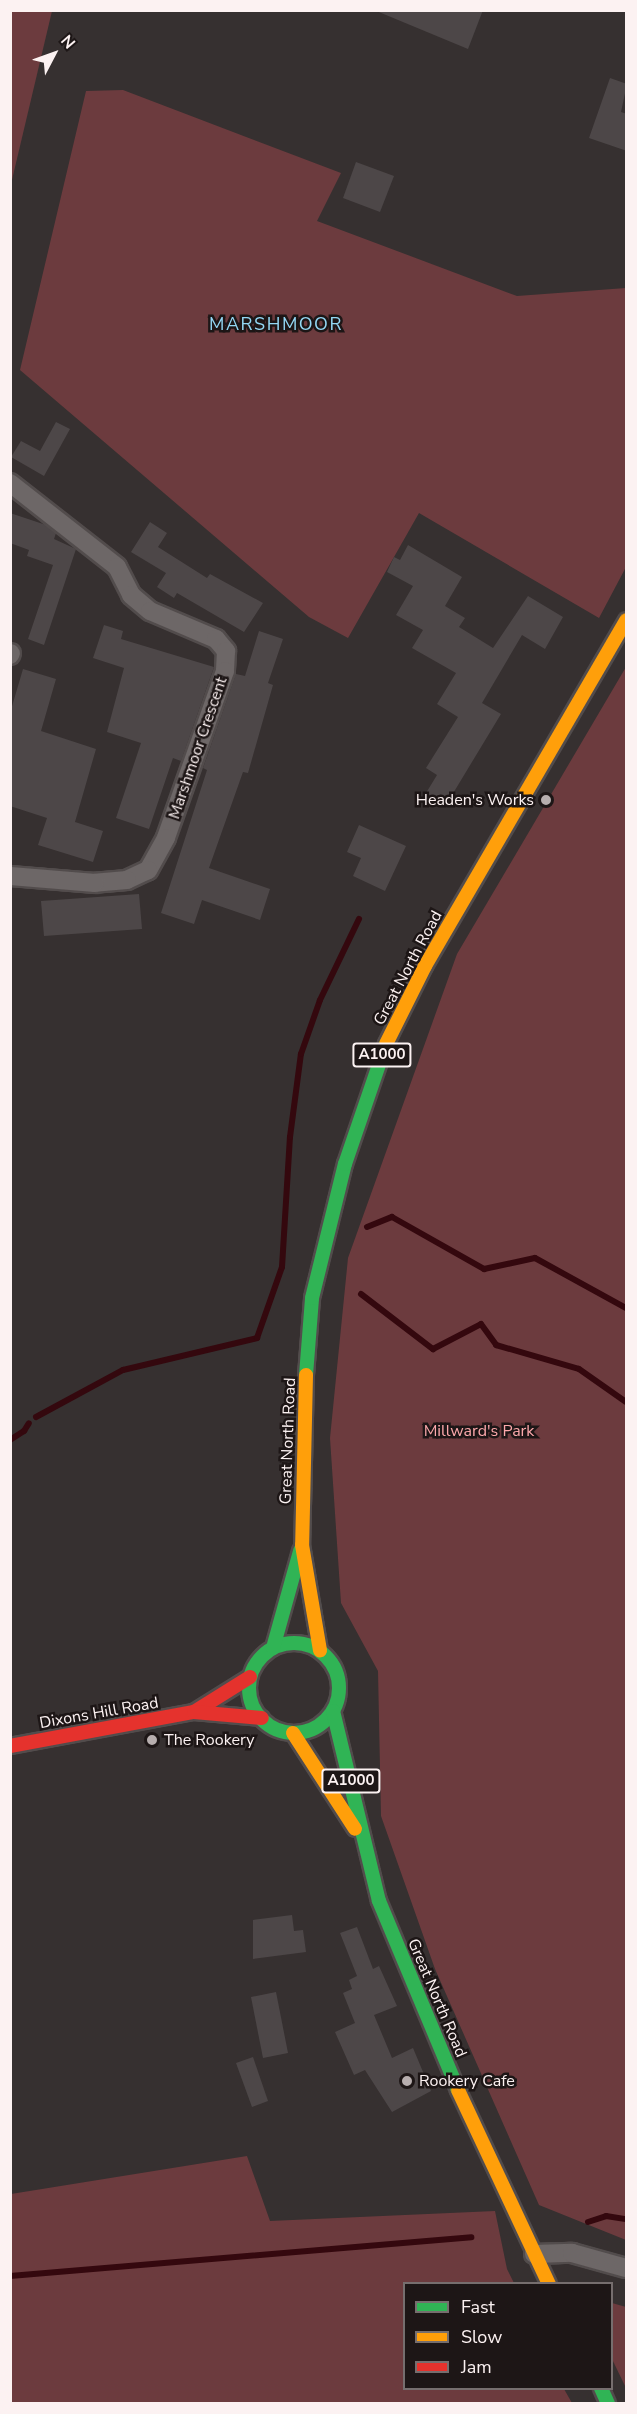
<!DOCTYPE html>
<style>
body{margin:0}
#map{position:relative;width:637px;height:2414px;overflow:hidden;background:#363030;font-family:"Nunito Sans",sans-serif}
div>[style]{position:absolute}
[style*='--x']{left:calc(var(--x)*1px);top:calc(var(--y)*1px);width:calc(var(--w)*1px);rotate:calc(var(--a)*1deg)}
.green>*{inset:0;background:#6c3b3e}
.stream>*{height:6px;margin:-3px;padding:0 3px;transform-origin:3px;border-radius:3px;background:#34080e}
.building>*{inset:0;background:#4d4748}
.roads{filter:drop-shadow(2px 0 #524c4c) drop-shadow(-2px 0 #524c4c) drop-shadow(0 2px #524c4c) drop-shadow(0 -2px #524c4c)}
.street>*{height:18px;margin:-9px;padding:0 9px;transform-origin:9px;border-radius:9px;background:#6d6767}
.fast>*{height:14px;margin:-7px;padding:0 7px;transform-origin:7px;border-radius:7px;background:#30b455}
.fast>.ring{margin:-7px;padding:0;box-sizing:content-box;background:none;border:14px solid #30b455;border-radius:50%}
.slow>*{height:14px;margin:-7px;padding:0 7px;transform-origin:7px;border-radius:7px;background:#ff9f0a}
.jam>*{height:14px;margin:-7px;padding:0 7px;transform-origin:7px;border-radius:7px;background:#e5322d}
.dots>*{width:16px;height:16px;translate:-50% -50%;box-sizing:border-box;border:3px solid #1d1616;border-radius:50%}
span{translate:-50% -50%;white-space:nowrap;text-align:center;line-height:1.15;-webkit-text-stroke:5px #1d1616;paint-order:stroke}
.shield-label span{padding:2px 4px;background:#1d1616;border:2px solid;border-radius:4px;-webkit-text-stroke-width:0}
.shield-label{font-size:15px;color:#fcf2f2;font-weight:700}
.street-label{font-size:16px;color:#fcf2f2}
.poi-label{font-size:16px;color:#fcf2f2}
.right{translate:-100% -50%;text-align:right}
.left{translate:0 -50%;text-align:left}
.park-label{font-size:16px;color:#fca8ab}
.neighbourhood-label{font-size:18px;color:#94d8f5;letter-spacing:1.5px}
.frame{position:absolute;inset:0;border:12px solid #fcf2f2;pointer-events:none}
.legend{position:absolute;left:403px;top:2282px;width:210px;height:108px;box-sizing:border-box;background:#1d1616;border:2px solid #766e6e;margin:0;padding:8px 10px;list-style:none;font-size:18px;color:#fcf2f2}
.legend li{display:flex;align-items:center;gap:12px;height:30px}
.legend b{width:30px;border:2px solid #766e6e}
.north{position:absolute;left:24px;top:24px;width:60px;height:60px;-webkit-text-stroke:4px #1d1616;paint-order:stroke;rotate:49deg;font-size:16px;font-weight:700;line-height:24px;text-align:center;color:#fcf2f2}
.north::after{content:'';display:block;margin:auto;width:21px;height:27px;background:#fcf2f2;clip-path:polygon(50% 0,100% 100%,50% 72%,0 100%)}
</style>
<div id="map">
<div class="green">
<div style="clip-path:polygon(11px 10px,52px 11px,11px 184px,10px 11px)"></div>
<div style="clip-path:polygon(123px 90px,341px 173px,317px 221px,517px 296px,626px 288px,626px 567px,599px 618px,419px 513px,348px 638px,309px 617px,20px 370px,86px 91px)"></div>
<div style="clip-path:polygon(626px 667px,626px 2240px,539px 2205px,435px 1969px,381px 1816px,378px 1671px,341px 1603px,330px 1438px,348px 1258px,457px 954px)"></div>
<div style="clip-path:polygon(247px 2156px,270px 2221px,495px 2211px,507px 2269px,514px 2283px,404px 2284px,404px 2388px,564px 2389px,572px 2403px,11px 2403px,11px 2194px)"></div>
<div style="clip-path:polygon(612px 2303px,626px 2307px,626px 2388px,612px 2359px)"></div>
</div>
<div class="stream">
<div style="--x:367;--y:1227;--w:27;--a:-22"></div>
<div style="--x:392;--y:1217;--w:106;--a:29.5"></div>
<div style="--x:484;--y:1269;--w:52;--a:-12.2"></div>
<div style="--x:535;--y:1258;--w:104;--a:28.8"></div>
<div style="--x:361;--y:1294;--w:91;--a:37.4"></div>
<div style="--x:433;--y:1349;--w:54;--a:-27.5"></div>
<div style="--x:481;--y:1324;--w:26;--a:54"></div>
<div style="--x:496;--y:1345;--w:86;--a:16.1"></div>
<div style="--x:579;--y:1369;--w:57;--a:35.1"></div>
<div style="--x:36;--y:1417;--w:99;--a:-28.4"></div>
<div style="--x:123;--y:1370;--w:138;--a:-13.4"></div>
<div style="--x:257;--y:1338;--w:75;--a:-70.6"></div>
<div style="--x:282;--y:1267;--w:130;--a:-86.5"></div>
<div style="--x:290;--y:1137;--w:84;--a:-82.5"></div>
<div style="--x:301;--y:1054;--w:57;--a:-70.6"></div>
<div style="--x:320;--y:1000;--w:90;--a:-64.3"></div>
<div style="--x:10;--y:1440;--w:17;--a:-33"></div>
<div style="--x:24;--y:1431;--w:9;--a:-58"></div>
<div style="--x:588;--y:2222;--w:19;--a:-18"></div>
<div style="--x:606;--y:2216;--w:20;--a:9"></div>
<div style="--x:10;--y:2276;--w:463;--a:-4.8"></div>
</div>
<div class="building">
<div style="clip-path:polygon(374px 10px,483px 10px,468px 49px)"></div>
<div style="clip-path:polygon(610px 78px,627px 84px,621px 112px,627px 114px,627px 151px,589px 138px)"></div>
<div style="clip-path:polygon(356px 162px,394px 176px,380px 212px,343px 198px)"></div>
<div style="clip-path:polygon(56px 422px,70px 429px,44px 476px,11px 457px,21px 441px,40px 451px)"></div>
<div style="clip-path:polygon(10px 513px,46px 525px,56px 533px,54px 539px,76px 549px,44px 645px,28px 639px,53px 565px,27px 556px,29px 550px,10px 543px)"></div>
<div style="clip-path:polygon(150px 522px,167px 533px,158px 547px,207px 578px,210px 574px,263px 603px,244px 632px,177px 593px,174px 598px,157px 587px,166px 573px,131px 552px)"></div>
<div style="clip-path:polygon(408px 545px,462px 577px,445px 606px,465px 618px,459px 627px,493px 648px,528px 596px,563px 617px,545px 649px,522px 635px,482px 703px,501px 714px,446px 805px,426px 793px,437px 775px,426px 768px,458px 717px,437px 704px,456px 673px,412px 648px,423px 630px,396px 615px,413px 586px,387px 572px,394px 557px,400px 560px)"></div>
<div style="clip-path:polygon(104px 625px,123px 631px,121px 639px,214px 667px,181px 761px,173px 758px,149px 829px,116px 818px,141px 743px,107px 732px,124px 668px,93px 658px)"></div>
<div style="clip-path:polygon(259px 631px,283px 639px,268px 683px,273px 685px,248px 773px,243px 772px,209px 868px,270px 889px,260px 920px,202px 900px,194px 924px,161px 913px,207px 770px,203px 768px,236px 674px,245px 676px)"></div>
<div style="clip-path:polygon(23px 669px,56px 679px,41px 731px,96px 749px,75px 822px,103px 831px,93px 862px,38px 845px,47px 818px,10px 806px,10px 713px)"></div>
<div style="clip-path:polygon(359px 825px,406px 846px,385px 891px,353px 876px,361px 858px,347px 852px)"></div>
<div style="clip-path:polygon(139px 894px,142px 929px,44px 936px,41px 901px)"></div>
<div style="clip-path:polygon(292px 1915px,294px 1931px,303px 1930px,306px 1952px,253px 1959px,253px 1920px)"></div>
<div style="clip-path:polygon(357px 1927px,373px 1969px,379px 1966px,397px 2006px,374px 2015px,392px 2058px,413px 2048px,431px 2091px,392px 2112px,365px 2070px,354px 2075px,335px 2032px,355px 2023px,343px 1993px,352px 1989px,349px 1980px,357px 1976px,340px 1933px)"></div>
<div style="clip-path:polygon(276px 1992px,288px 2053px,263px 2058px,251px 1997px)"></div>
<div style="clip-path:polygon(253px 2057px,268px 2101px,252px 2107px,236px 2063px)"></div>
</div>
<div class="roads">
<div class="street">
<div style="--x:10;--y:483;--w:136;--a:38.1"></div>
<div style="--x:117;--y:567;--w:31;--a:63"></div>
<div style="--x:131;--y:595;--w:25;--a:40"></div>
<div style="--x:150;--y:611;--w:72;--a:23"></div>
<div style="--x:216;--y:639;--w:16;--a:50"></div>
<div style="--x:226;--y:651;--w:20;--a:93"></div>
<div style="--x:225;--y:671;--w:177;--a:109.5"></div>
<div style="--x:166;--y:838;--w:37;--a:119"></div>
<div style="--x:148;--y:870;--w:23;--a:155"></div>
<div style="--x:127;--y:880;--w:32;--a:175"></div>
<div style="--x:95;--y:883;--w:85;--a:-175.3"></div>
<div style="--x:10;--y:655;--w:2;--a:-63"></div>
<div style="--x:534;--y:2254;--w:38;--a:-2"></div>
<div style="--x:572;--y:2253;--w:56;--a:15.5"></div>
</div>
<div class="fast">
<div style="--x:306;--y:1375;--w:77;--a:-85.5"></div>
<div style="--x:312;--y:1298;--w:138;--a:-76.2"></div>
<div style="--x:345;--y:1164;--w:127;--a:-71.1"></div>
<div class="ring" style="left:249px;top:1643px;width:76px;height:76px"></div>
<div style="--x:273;--y:1648;--w:101;--a:-74.4"></div>
<div style="--x:333;--y:1711;--w:195;--a:76.4"></div>
<div style="--x:379;--y:1901;--w:205;--a:67.3"></div>
<div style="--x:601;--y:2388;--w:17;--a:66"></div>
</div>
<div class="slow">
<div style="--x:386;--y:1044;--w:87;--a:-63.4"></div>
<div style="--x:425;--y:966;--w:400;--a:-59.8"></div>
<div style="--x:306;--y:1375;--w:170;--a:91.3"></div>
<div style="--x:302;--y:1545;--w:107;--a:80.3"></div>
<div style="--x:293;--y:1733;--w:114;--a:57.1"></div>
<div style="--x:458;--y:2090;--w:214;--a:64.9"></div>
</div>
<div class="jam">
<div style="--x:194;--y:1712;--w:66;--a:-32"></div>
<div style="--x:10;--y:1746;--w:187;--a:-10.5"></div>
<div style="--x:194;--y:1712;--w:68;--a:5"></div>
</div>
</div>
<div class="dots">
<div style="left:546px;top:800px;background:#b7aeae"></div>
<div style="left:152px;top:1740px;background:#b7aeae"></div>
<div style="left:407px;top:2081px;background:#b7aeae"></div>
</div>
<div class="shield-label">
<span style="left:382px;top:1055px">A1000</span>
<span style="left:351px;top:1781px">A1000</span>
</div>
<div class="street-label">
<span style="left:198px;top:748px;rotate:-71deg">Marshmoor Crescent</span>
<span style="left:408px;top:968px;rotate:-62deg">Great North Road</span>
<span style="left:288px;top:1441px;rotate:-88deg">Great North Road</span>
<span style="left:99px;top:1713px;rotate:-10deg">Dixons Hill Road</span>
<span style="left:437px;top:1998px;rotate:67deg">Great North Road</span>
</div>
<div class="poi-label">
<span class="right" style="left:534px;top:800px">Headen's Works</span>
<span class="left" style="left:164px;top:1740px">The Rookery</span>
<span class="left" style="left:419px;top:2081px">Rookery Cafe</span>
</div>
<div class="park-label">
<span style="left:479px;top:1431px">Millward's Park</span>
</div>
<div class="neighbourhood-label">
<span style="left:276px;top:324px">MARSHMOOR</span>
</div>
<div class="frame"></div>
<ul class="legend">
<li><b style="height:8px;background:#30b455"></b>Fast</li>
<li><b style="height:8px;background:#ff9f0a"></b>Slow</li>
<li><b style="height:8px;background:#e5322d"></b>Jam</li>
</ul>
<div class="north">N</div>
</div>
